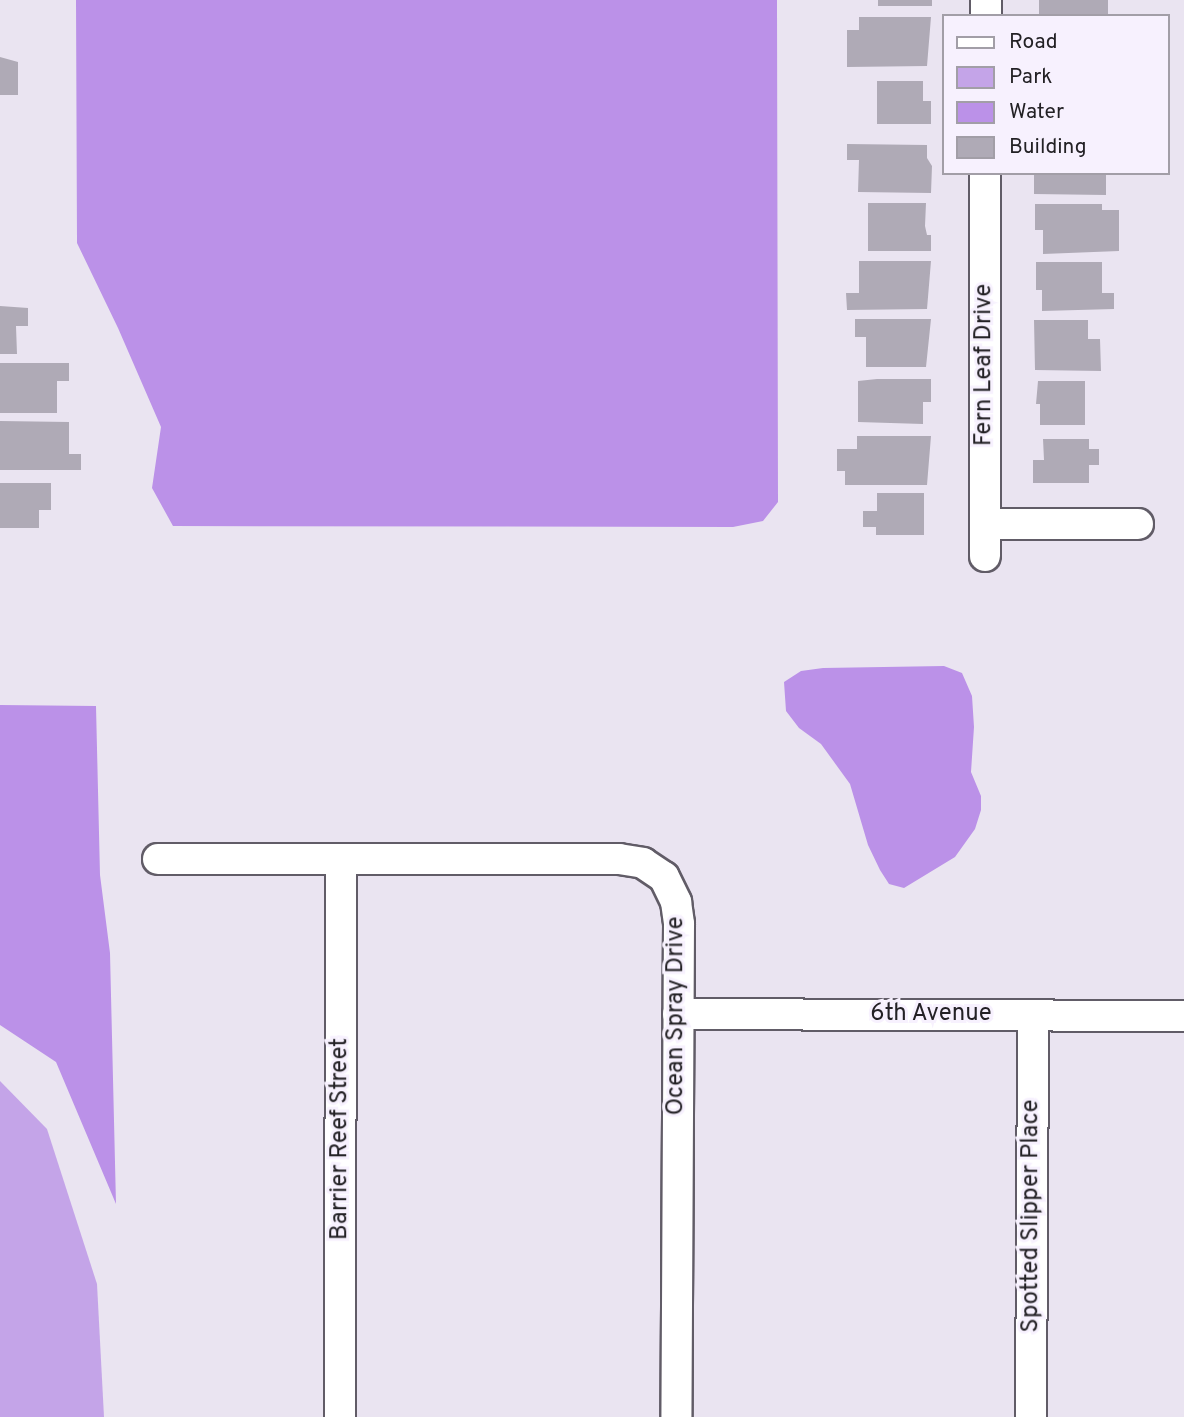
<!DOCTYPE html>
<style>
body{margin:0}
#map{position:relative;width:1184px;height:1417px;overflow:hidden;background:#eae4f1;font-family:Overpass,sans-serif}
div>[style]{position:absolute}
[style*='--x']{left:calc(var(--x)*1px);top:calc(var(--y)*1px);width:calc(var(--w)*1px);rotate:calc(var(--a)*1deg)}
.green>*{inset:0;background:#c4a4e8}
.water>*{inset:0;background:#bb91e8}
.building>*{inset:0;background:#afaab6}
.roads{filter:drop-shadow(2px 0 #615c67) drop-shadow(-2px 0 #615c67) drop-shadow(0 2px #615c67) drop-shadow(0 -2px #615c67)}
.minor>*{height:30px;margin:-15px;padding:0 15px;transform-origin:15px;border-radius:15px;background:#fff}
span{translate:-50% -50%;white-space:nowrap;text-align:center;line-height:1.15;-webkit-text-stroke:6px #f7f1fe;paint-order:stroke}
.street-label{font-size:24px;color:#232125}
.legend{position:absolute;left:942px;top:14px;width:228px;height:161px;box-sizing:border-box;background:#f7f1fe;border:2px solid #a29ea7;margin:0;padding:9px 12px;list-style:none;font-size:21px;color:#232125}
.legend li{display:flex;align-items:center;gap:14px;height:35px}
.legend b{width:35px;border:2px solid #a29ea7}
</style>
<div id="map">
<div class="green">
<div style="clip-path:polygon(0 1081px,47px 1129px,97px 1284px,104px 1417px,0 1417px)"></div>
</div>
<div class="water">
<div style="clip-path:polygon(76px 0,777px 0,778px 502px,763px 521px,733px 527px,173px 526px,152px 488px,161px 427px,118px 328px,77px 243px)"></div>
<div style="clip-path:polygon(944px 666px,962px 673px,972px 696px,974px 727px,971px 772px,981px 796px,981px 810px,975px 829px,955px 857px,904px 888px,889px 884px,880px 870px,868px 845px,850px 784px,821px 744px,799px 728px,786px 711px,784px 682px,801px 671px,823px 668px)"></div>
<div style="clip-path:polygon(0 705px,96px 706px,100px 875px,110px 953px,116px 1204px,56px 1062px,0 1025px)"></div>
</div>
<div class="building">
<div style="clip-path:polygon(878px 0,932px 0,932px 6px,878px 6px)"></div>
<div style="clip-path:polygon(1039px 0,1108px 0,1108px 16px,1039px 16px)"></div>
<div style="clip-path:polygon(859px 17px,931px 17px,927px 66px,847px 67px,847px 30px,859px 30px)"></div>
<div style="clip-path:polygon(0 57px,18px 62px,18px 95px,0 95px)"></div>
<div style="clip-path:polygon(877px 81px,923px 81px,923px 101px,931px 101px,931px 124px,877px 124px)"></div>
<div style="clip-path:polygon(847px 144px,927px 145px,927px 158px,932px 166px,931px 193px,858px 192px,859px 160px,847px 160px)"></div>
<div style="clip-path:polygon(1034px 173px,1106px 173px,1106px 195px,1034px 194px)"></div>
<div style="clip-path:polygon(868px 203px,926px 203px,925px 226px,927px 235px,931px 235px,931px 251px,868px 251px)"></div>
<div style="clip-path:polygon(1035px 204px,1102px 204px,1102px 210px,1119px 210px,1119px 251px,1043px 254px,1043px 230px,1035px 230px)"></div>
<div style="clip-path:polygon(859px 261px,931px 261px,927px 309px,847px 310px,846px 293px,859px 293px)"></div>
<div style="clip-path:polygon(1036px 262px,1102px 262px,1102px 293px,1114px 293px,1114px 309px,1042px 311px,1042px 290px,1036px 290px)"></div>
<div style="clip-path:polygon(0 306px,28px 308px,28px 326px,16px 326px,17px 354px,0 354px)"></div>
<div style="clip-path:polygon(855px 319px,931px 319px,926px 367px,866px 367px,866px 337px,855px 337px)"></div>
<div style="clip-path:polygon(1034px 320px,1088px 320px,1088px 339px,1100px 339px,1101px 371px,1035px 370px)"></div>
<div style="clip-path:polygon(0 363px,69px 363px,69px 381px,57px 381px,57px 413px,0 413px)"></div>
<div style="clip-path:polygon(877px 379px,931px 379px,931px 402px,923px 402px,923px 424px,858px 422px,858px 381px)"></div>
<div style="clip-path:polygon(1038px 381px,1085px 381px,1085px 425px,1040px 425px,1040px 404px,1036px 404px)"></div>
<div style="clip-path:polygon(0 421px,69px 422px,69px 454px,81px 454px,81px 470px,0 470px)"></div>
<div style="clip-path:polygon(857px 436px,931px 436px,927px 485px,845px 485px,845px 471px,837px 471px,837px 449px,857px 449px)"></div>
<div style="clip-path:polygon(1043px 439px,1089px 439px,1089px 449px,1099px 449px,1099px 465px,1089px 465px,1089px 483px,1033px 483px,1033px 460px,1044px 460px)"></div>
<div style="clip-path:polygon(0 483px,51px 483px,51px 510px,39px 510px,39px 528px,0 528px)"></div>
<div style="clip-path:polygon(877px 493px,924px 493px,924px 535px,876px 535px,876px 527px,863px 527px,863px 511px,877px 511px)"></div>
</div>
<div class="roads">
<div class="minor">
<div style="--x:986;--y:16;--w:16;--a:-90"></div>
<div style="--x:985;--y:524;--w:153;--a:0"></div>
<div style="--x:985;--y:556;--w:383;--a:-90"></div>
<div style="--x:158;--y:859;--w:461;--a:0"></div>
<div style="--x:619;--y:859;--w:24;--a:9"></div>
<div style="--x:643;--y:863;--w:25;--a:34"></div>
<div style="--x:664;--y:877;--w:28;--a:64"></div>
<div style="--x:676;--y:902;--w:22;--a:82"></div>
<div style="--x:679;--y:924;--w:493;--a:90.3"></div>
<div style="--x:678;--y:1014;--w:506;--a:0.23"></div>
<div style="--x:340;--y:1417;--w:556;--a:-89.9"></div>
<div style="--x:1031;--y:1417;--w:401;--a:-89.7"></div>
</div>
</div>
<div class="street-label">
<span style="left:985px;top:365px;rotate:-90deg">Fern Leaf Drive</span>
<span style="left:931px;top:1015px">6th Avenue</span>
<span style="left:677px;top:1016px;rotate:-90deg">Ocean Spray Drive</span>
<span style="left:341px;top:1139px;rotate:-90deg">Barrier Reef Street</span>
<span style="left:1032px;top:1216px;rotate:-90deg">Spotted Slipper Place</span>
</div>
<ul class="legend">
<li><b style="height:9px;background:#fff"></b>Road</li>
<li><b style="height:19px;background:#c4a4e8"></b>Park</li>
<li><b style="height:19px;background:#bb91e8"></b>Water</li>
<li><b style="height:19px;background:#afaab6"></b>Building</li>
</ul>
</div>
